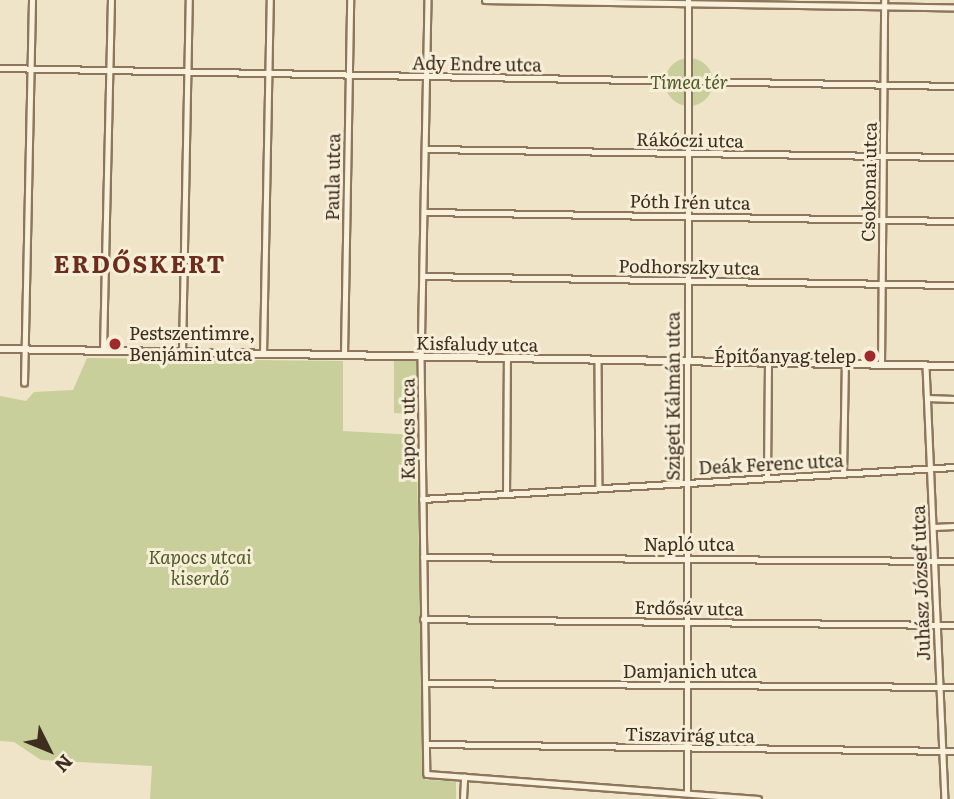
<!DOCTYPE html>
<meta charset="utf-8">
<style>
body{margin:0}
#map{position:relative;width:954px;height:799px;overflow:hidden;background:#f0e4c8;font-family:Literata,serif}
div>[style]{position:absolute}
[style*='--x']{left:calc(var(--x)*1px);top:calc(var(--y)*1px);width:calc(var(--w)*1px);rotate:calc(var(--a)*1deg)}
.green>*{inset:0;background:#c9cf9b}
.round{border-radius:50%}
.roads{filter:drop-shadow(2px 0 #8d765c) drop-shadow(-2px 0 #8d765c) drop-shadow(0 2px #8d765c) drop-shadow(0 -2px #8d765c)}
.street>*{height:4.5px;margin:-2.25px;padding:0 2.25px;transform-origin:2.25px;border-radius:2.25px;background:#faf1dc}
.secondary>*{height:6px;margin:-3px;padding:0 3px;transform-origin:3px;border-radius:3px;background:#faf1dc}
.dots>*{width:19px;height:19px;translate:-50% -50%;box-sizing:border-box;border:4px solid #f7eed8;border-radius:50%}
span{translate:-50% -50%;white-space:nowrap;text-align:center;line-height:1.15;-webkit-text-stroke:6px #f7eed8;paint-order:stroke}
.street-label{font-size:18px;color:#3d2e20}
.park-label{font-size:18px;color:#4d5a26;font-style:italic}
.poi-label{font-size:18px;color:#3d2e20}
.left{translate:0 -50%;text-align:left}
.right{translate:-100% -50%;text-align:right}
.district-label{font-size:24px;color:#6b2e1e;font-weight:700;letter-spacing:2px}
.north{position:absolute;left:14px;top:715px;width:70px;height:70px;-webkit-text-stroke:5px #f7eed8;paint-order:stroke;rotate:133deg;font-size:19px;font-weight:700;line-height:28px;text-align:center;color:#3d2e20}
.north::after{content:'';display:block;margin:auto;width:24px;height:32px;background:#3d2e20;clip-path:polygon(50% 0,100% 100%,50% 72%,0 100%)}
</style>
<div id="map">
<div class="green">
<div class="round" style="left:665px;top:58px;width:48px;height:48px"></div>
<div style="clip-path:polygon(87px 358px,343px 361px,343px 431px,416px 435px,425px 780px,456px 781px,456px 799px,150px 799px,152px 766px,41px 760px,14px 742px,0 741px,0 396px,26px 401px,34px 392px,73px 390px)"></div>
<div style="clip-path:polygon(394px 361px,416px 361px,416px 414px,394px 413px)"></div>
</div>
<div class="roads">
<div class="street">
<div style="--x:428;--y:0;--w:357;--a:91.1"></div>
<div style="--x:421;--y:357;--w:417;--a:89.2"></div>
<div style="--x:427;--y:774;--w:332;--a:4.3"></div>
<div style="--x:485;--y:0;--w:469;--a:0.9"></div>
<div style="--x:0;--y:68;--w:954;--a:1.08"></div>
<div style="--x:426;--y:149;--w:528;--a:0.87"></div>
<div style="--x:425;--y:212;--w:529;--a:0.97"></div>
<div style="--x:423;--y:276;--w:531;--a:0.97"></div>
<div style="--x:103;--y:351;--w:351;--a:-88.7"></div>
<div style="--x:182;--y:353;--w:353;--a:-88.9"></div>
<div style="--x:263;--y:354;--w:354;--a:-88.9"></div>
<div style="--x:344;--y:355;--w:355;--a:-89"></div>
<div style="--x:598;--y:360;--w:128;--a:89.6"></div>
<div style="--x:881;--y:364;--w:364;--a:-89.5"></div>
<div style="--x:926;--y:366;--w:433;--a:87.5"></div>
<div style="--x:24;--y:383;--w:383;--a:-88.8"></div>
<div style="--x:927;--y:398;--w:27;--a:2"></div>
<div style="--x:843;--y:474;--w:110;--a:-89"></div>
<div style="--x:767;--y:477;--w:114;--a:-89.5"></div>
<div style="--x:506;--y:494;--w:136;--a:-89.6"></div>
<div style="--x:422;--y:499;--w:533;--a:-3.44"></div>
<div style="--x:934;--y:527;--w:20;--a:-3"></div>
<div style="--x:423;--y:557;--w:531;--a:0.43"></div>
<div style="--x:423;--y:619;--w:531;--a:0.65"></div>
<div style="--x:425;--y:683;--w:529;--a:0.43"></div>
<div style="--x:427;--y:744;--w:527;--a:0.76"></div>
<div style="--x:687;--y:792;--w:792;--a:-89.93"></div>
<div style="--x:463;--y:799;--w:22;--a:-87"></div>
</div>
<div class="secondary">
<div style="--x:0;--y:349;--w:954;--a:1.02"></div>
</div>
</div>
<div class="dots">
<div style="left:115px;top:344px;background:#9e2a2b"></div>
<div style="left:870px;top:356px;background:#9e2a2b"></div>
</div>
<div class="street-label">
<span style="left:477px;top:64px;rotate:1deg">Ady Endre utca</span>
<span style="left:690px;top:140px;rotate:1deg">Rákóczi utca</span>
<span style="left:333px;top:177px;rotate:-89deg">Paula utca</span>
<span style="left:869px;top:182px;rotate:-89deg">Csokonai utca</span>
<span style="left:690px;top:202px;rotate:1deg">Póth Irén utca</span>
<span style="left:689px;top:267px;rotate:1deg">Podhorszky utca</span>
<span style="left:477px;top:344px;rotate:1deg">Kisfaludy utca</span>
<span style="left:673px;top:396px;rotate:-90deg">Szigeti Kálmán utca</span>
<span style="left:408px;top:429px;rotate:-90deg">Kapocs utca</span>
<span style="left:771px;top:464px;rotate:-3deg">Deák Ferenc utca</span>
<span style="left:689px;top:544px">Napló utca</span>
<span style="left:921px;top:583px;rotate:-92deg">Juhász József utca</span>
<span style="left:689px;top:608px;rotate:1deg">Erdősáv utca</span>
<span style="left:690px;top:671px">Damjanich utca</span>
<span style="left:690px;top:735px;rotate:1deg">Tiszavirág utca</span>
</div>
<div class="park-label">
<span style="left:689px;top:82px">Tímea tér</span>
<span style="left:200px;top:568px">Kapocs utcai<br>kiserdő</span>
</div>
<div class="poi-label">
<span class="left" style="left:129px;top:344px">Pestszentimre,<br>Benjámin utca</span>
<span class="right" style="left:856px;top:356px">Építőanyag telep</span>
</div>
<div class="district-label">
<span style="left:140px;top:263px">ERDŐSKERT</span>
</div>
<div class="north">N</div>
</div>
